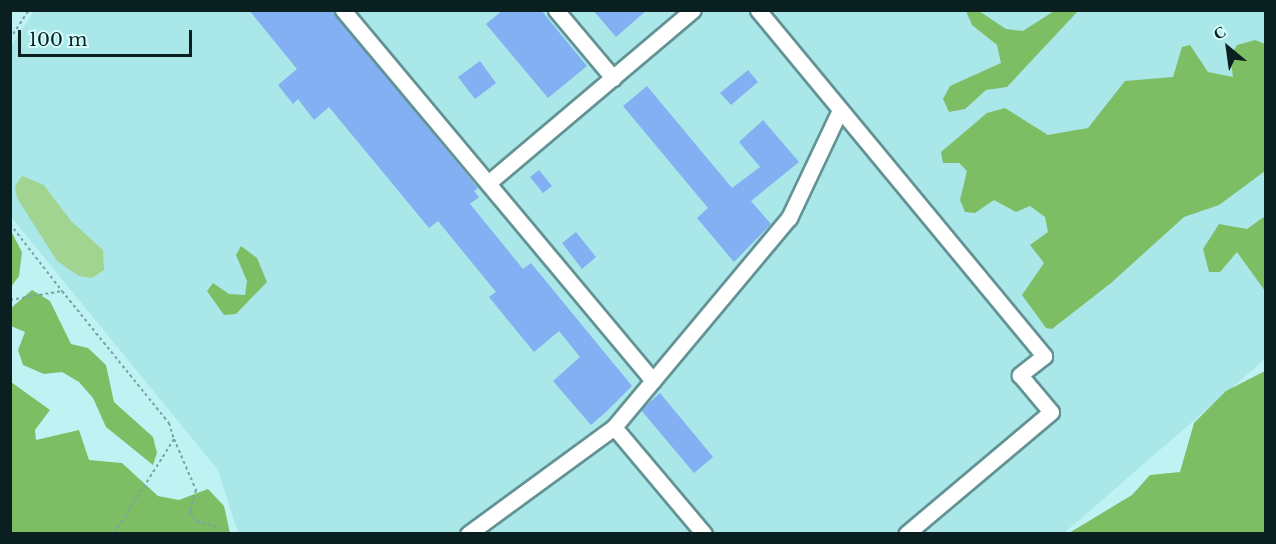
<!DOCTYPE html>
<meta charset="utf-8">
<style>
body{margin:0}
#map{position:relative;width:1276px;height:544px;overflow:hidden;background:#bff2f3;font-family:"Libre Baskerville",serif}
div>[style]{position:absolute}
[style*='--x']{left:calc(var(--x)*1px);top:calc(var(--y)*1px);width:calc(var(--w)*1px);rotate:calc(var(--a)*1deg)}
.built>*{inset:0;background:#aae7e8}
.green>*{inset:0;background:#a1d490}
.forest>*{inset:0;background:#7dbe65}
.building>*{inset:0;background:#82b0f3}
.path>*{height:2px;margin-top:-1px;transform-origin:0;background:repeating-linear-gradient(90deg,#7ba3a3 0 3px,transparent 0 6px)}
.roads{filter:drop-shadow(2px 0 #639394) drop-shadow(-2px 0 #639394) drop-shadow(0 2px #639394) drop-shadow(0 -2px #639394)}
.minor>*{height:15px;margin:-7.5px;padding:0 7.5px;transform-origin:7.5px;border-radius:7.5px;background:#fff}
span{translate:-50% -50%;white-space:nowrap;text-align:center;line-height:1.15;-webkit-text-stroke:4.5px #d4fdfe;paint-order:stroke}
.frame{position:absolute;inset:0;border:12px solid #0a1f1f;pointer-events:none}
.north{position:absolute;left:1198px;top:18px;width:60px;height:60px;-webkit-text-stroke:4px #d4fdfe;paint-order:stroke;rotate:331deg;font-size:16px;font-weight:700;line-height:24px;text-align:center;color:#0a1f1f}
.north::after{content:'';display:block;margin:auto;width:21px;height:27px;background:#0a1f1f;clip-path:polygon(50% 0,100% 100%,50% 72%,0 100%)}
.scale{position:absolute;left:18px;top:30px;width:174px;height:27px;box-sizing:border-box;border:3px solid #0a1f1f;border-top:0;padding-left:8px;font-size:18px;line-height:21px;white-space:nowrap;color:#0a1f1f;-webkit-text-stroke:4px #d4fdfe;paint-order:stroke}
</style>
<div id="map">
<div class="built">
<div style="clip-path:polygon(35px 10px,1265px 11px,1265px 359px,1064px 533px,238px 533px,218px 470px,11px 217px,10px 48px)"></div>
</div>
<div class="green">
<div style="clip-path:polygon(22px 176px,44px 185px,71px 221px,103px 250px,104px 270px,92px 278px,79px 276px,57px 261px,17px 198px,15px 186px)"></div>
</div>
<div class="forest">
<div style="clip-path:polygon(966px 11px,979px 11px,1006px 29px,1023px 31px,1054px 11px,1078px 11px,1007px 87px,986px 90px,965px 109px,949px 112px,943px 99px,950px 86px,1001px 63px,997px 45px,972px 25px)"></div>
<div style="clip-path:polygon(1255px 40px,1265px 44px,1265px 171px,1219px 205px,1184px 217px,1111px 283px,1052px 329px,1046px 328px,1022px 295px,1044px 263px,1030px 245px,1048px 232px,1045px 217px,1030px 206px,1016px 212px,994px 200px,975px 213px,965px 212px,960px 200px,967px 171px,959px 163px,943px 163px,941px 152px,987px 113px,1005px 108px,1048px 135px,1088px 128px,1125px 81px,1173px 77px,1182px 47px,1190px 45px,1208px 72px,1233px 77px,1230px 56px,1237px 45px)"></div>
<div style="clip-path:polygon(1265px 216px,1265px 291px,1237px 252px,1220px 272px,1209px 272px,1203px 249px,1219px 224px,1247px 229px)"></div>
<div style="clip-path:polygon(11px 231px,22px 252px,19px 276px,11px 287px)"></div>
<div style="clip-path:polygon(241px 246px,257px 258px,267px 282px,236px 314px,224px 315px,207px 291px,213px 283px,229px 294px,245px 295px,247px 281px,236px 255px)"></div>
<div style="clip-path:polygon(32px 290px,50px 301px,71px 344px,88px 348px,106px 365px,114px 402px,153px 437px,157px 453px,153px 465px,106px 427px,93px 398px,79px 382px,62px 372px,44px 374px,23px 365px,18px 350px,25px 332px,11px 326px,11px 308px)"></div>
<div style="clip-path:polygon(1265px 371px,1265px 533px,1069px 533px,1132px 495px,1150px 475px,1180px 472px,1194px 423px,1226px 391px)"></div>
<div style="clip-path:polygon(11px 382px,50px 410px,35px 430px,36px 440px,79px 430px,89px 460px,122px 463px,158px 496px,179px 500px,208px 489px,224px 506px,230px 533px,11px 533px)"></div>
</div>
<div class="building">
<div style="clip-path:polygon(249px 10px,332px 10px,478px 188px,474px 191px,479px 197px,470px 204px,523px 269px,531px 263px,632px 386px,607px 411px,591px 425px,553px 381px,580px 357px,559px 331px,534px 352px,489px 297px,496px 292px,438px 221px,429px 228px,329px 107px,314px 120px,298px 99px,293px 104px,278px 85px,297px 69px)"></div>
<div style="clip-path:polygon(503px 10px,541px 10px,587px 66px,548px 98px,486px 24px)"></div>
<div style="clip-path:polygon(593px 10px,647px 10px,616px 37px)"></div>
<div style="clip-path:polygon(480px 61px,496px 83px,475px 99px,458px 77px)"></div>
<div style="clip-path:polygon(748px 70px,758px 82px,731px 105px,720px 93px)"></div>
<div style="clip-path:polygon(647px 86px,732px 188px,760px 167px,739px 142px,763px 120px,799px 162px,751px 201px,771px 224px,734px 262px,697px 218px,708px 208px,623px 106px)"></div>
<div style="clip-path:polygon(539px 170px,552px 186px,543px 193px,530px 177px)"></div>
<div style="clip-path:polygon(576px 232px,596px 257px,582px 269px,562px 243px)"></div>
<div style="clip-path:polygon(660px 393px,713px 457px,694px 473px,641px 410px)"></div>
</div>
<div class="path">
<div style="--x:10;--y:39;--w:35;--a:-57"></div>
<div style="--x:10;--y:224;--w:85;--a:52.2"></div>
<div style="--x:10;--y:300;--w:53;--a:-9.8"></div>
<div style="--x:62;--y:291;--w:170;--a:51"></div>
<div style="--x:169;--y:423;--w:17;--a:73"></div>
<div style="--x:174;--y:439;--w:112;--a:122.3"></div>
<div style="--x:174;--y:439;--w:56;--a:66.7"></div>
<div style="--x:196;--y:490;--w:22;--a:106"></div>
<div style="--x:190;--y:511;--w:12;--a:59"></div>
<div style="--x:196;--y:521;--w:33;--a:16"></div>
</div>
<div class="roads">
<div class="minor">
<div style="--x:343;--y:10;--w:483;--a:50.1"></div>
<div style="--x:556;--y:10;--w:89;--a:50"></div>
<div style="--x:758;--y:10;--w:449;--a:50.4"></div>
<div style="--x:1044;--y:356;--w:31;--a:142"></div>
<div style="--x:1020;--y:375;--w:48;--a:50"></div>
<div style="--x:1051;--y:412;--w:189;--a:139.9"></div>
<div style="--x:488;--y:183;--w:268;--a:-40.2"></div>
<div style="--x:614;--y:427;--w:140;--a:49.9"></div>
<div style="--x:468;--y:534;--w:181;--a:-36.2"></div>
<div style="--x:614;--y:427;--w:273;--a:-50.1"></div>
<div style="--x:789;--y:218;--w:119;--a:-64.7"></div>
</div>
</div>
<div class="frame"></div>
<div class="north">С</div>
<div class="scale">100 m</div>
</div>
